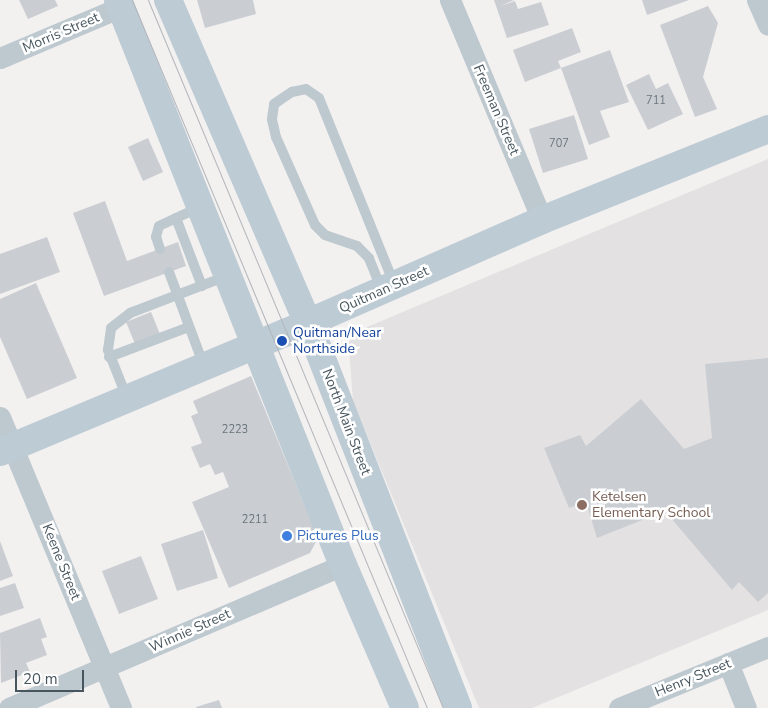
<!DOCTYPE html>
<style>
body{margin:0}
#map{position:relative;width:768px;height:708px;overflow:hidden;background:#f3f0f0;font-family:"Nunito Sans",sans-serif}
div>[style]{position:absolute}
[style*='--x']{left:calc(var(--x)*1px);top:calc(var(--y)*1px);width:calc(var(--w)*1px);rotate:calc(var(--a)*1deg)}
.education>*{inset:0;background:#e4e1e2}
.building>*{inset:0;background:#caced3}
.lane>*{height:10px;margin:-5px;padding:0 5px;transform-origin:5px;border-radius:5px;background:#bdc9cf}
.street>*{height:21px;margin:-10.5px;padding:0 10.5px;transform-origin:10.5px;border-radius:10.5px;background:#bdc9cf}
.secondary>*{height:28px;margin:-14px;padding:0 14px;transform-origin:14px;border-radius:14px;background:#bdcbd4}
.tram>*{height:1px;margin:-0.5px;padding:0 0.5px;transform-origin:0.5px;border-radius:0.5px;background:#b2b6bb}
.dots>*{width:14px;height:14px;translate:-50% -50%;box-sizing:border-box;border:2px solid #fff;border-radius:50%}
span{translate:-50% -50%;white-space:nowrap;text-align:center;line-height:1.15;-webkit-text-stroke:5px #fff;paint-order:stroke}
.number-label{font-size:11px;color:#68747b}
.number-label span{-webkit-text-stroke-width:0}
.street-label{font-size:14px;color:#47565e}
.transit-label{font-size:14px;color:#164399}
.left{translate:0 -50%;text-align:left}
.education-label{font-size:14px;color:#785e54}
.shop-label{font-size:14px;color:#366cbe}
.scale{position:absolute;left:15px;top:670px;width:69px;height:22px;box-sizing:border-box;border:2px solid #47565e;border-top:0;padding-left:6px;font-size:15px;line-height:18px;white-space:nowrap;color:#47565e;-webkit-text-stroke:4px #fff;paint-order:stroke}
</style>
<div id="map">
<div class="education">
<div style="clip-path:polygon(768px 159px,768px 610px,532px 708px,479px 708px,353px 401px,348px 335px)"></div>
</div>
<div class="building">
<div style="clip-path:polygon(19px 0,55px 0,58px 6px,28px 19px)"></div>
<div style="clip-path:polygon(197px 0,253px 0,256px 14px,205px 28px)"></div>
<div style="clip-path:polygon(494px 0,514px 0,501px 6px,515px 1px,518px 9px,541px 2px,549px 25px,507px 38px)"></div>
<div style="clip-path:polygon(642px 0,689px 0,647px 15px)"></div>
<div style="clip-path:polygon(708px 6px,718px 23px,703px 77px,717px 109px,695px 117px,660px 25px)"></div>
<div style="clip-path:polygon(572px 28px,581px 52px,558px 61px,561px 68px,525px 82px,513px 50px)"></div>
<div style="clip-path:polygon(610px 50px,629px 102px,600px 111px,610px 137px,589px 145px,561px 68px)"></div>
<div style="clip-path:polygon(649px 74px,656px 89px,668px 83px,683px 114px,648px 130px,626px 85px)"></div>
<div style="clip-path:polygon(574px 115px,588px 159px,543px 173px,529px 129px)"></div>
<div style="clip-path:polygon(148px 138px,163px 172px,143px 181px,128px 147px)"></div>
<div style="clip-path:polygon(105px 201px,127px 261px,178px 242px,186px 266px,104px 296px,73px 213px)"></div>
<div style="clip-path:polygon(47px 237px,60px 272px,0 294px,0 254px)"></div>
<div style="clip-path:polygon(36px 283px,77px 378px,27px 399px,0 337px,0 299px)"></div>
<div style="clip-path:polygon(151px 312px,160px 334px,135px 344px,126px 322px)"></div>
<div style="clip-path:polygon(768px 358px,768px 593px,758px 602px,739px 582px,732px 590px,665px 511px,597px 538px,586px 502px,569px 508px,544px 448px,580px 435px,586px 446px,641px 399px,684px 449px,712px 438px,705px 364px)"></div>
<div style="clip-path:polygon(251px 376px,318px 538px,310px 553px,229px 588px,192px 502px,229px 487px,223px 472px,215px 475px,210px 464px,200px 468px,191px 447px,202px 443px,191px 416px,198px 413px,193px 401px)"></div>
<div style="clip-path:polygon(203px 530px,218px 578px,177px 591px,161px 544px)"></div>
<div style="clip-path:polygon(0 541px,13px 576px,0 581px)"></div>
<div style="clip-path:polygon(141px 556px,158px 599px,119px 614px,102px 571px)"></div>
<div style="clip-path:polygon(15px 583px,24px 608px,0 616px,0 588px)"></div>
<div style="clip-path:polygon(40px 618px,47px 637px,41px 639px,47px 655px,26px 663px,30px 672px,1px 683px,0 633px)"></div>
<div style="clip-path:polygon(219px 700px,222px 708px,196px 708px,196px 707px)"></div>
</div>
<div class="lane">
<div style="--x:176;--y:218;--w:73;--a:69.1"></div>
<div style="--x:160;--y:249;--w:13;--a:-108"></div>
<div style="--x:156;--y:237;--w:11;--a:-75"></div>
<div style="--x:159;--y:226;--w:45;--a:-24.9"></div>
<div style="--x:169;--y:272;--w:100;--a:69.6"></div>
<div style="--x:381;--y:288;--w:32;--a:-112"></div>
<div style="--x:369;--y:258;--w:17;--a:-135"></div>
<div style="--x:357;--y:246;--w:34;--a:-161"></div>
<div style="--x:325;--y:235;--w:14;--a:-135"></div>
<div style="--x:315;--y:225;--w:96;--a:-113.9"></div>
<div style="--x:276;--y:137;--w:18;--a:-103"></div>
<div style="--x:272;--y:119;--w:15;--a:-82"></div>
<div style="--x:274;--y:104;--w:22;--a:-34"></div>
<div style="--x:292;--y:92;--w:14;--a:-12"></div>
<div style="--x:306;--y:89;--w:16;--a:35"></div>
<div style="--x:319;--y:98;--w:201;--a:68"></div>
<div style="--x:109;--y:357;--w:85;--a:-20.6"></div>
<div style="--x:127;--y:398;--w:52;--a:-111.6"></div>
<div style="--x:108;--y:350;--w:22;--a:-82"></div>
<div style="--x:111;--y:328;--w:24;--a:-38"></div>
<div style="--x:130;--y:313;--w:104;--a:-20.9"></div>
</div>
<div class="street">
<div style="--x:450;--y:0;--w:238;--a:67.3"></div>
<div style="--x:757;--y:0;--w:27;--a:66"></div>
<div style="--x:0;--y:58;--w:131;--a:-22.9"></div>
<div style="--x:0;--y:417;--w:315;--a:67.4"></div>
<div style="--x:728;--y:663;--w:48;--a:68.2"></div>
<div style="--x:9;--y:708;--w:363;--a:-23.2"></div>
<div style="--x:619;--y:708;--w:161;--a:-22.3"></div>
</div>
<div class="secondary">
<div style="--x:118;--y:0;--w:608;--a:68.29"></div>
<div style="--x:343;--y:565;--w:156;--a:66.6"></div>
<div style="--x:168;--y:0;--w:352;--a:66.6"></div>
<div style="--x:308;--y:323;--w:413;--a:68.7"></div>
<div style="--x:0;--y:452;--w:311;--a:-22.7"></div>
<div style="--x:287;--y:332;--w:279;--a:-23.7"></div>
<div style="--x:542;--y:220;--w:244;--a:-21.9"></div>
</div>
<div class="tram">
<div style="--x:132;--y:0;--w:767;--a:67.38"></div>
<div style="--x:148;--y:0;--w:767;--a:67.38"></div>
</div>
<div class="dots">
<div style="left:282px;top:341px;background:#1a4fb4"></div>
<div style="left:582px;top:505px;background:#8d6e63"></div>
<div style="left:287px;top:536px;background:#3f7fe0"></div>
</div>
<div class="number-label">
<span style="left:656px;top:101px">711</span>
<span style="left:559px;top:144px">707</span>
<span style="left:235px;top:430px">2223</span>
<span style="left:255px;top:520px">2211</span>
</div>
<div class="street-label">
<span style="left:61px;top:33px;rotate:-23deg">Morris Street</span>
<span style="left:496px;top:110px;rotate:67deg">Freeman Street</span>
<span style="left:384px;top:290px;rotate:-24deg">Quitman Street</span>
<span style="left:346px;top:422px;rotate:69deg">North Main Street</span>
<span style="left:61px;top:562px;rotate:68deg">Keene Street</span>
<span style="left:190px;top:631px;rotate:-24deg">Winnie Street</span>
<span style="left:693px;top:678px;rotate:-22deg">Henry Street</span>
</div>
<div class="transit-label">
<span class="left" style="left:293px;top:341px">Quitman/Near<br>Northside</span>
</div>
<div class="education-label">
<span class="left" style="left:592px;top:505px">Ketelsen<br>Elementary School</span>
</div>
<div class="shop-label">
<span class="left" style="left:297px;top:536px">Pictures Plus</span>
</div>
<div class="scale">20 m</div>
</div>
